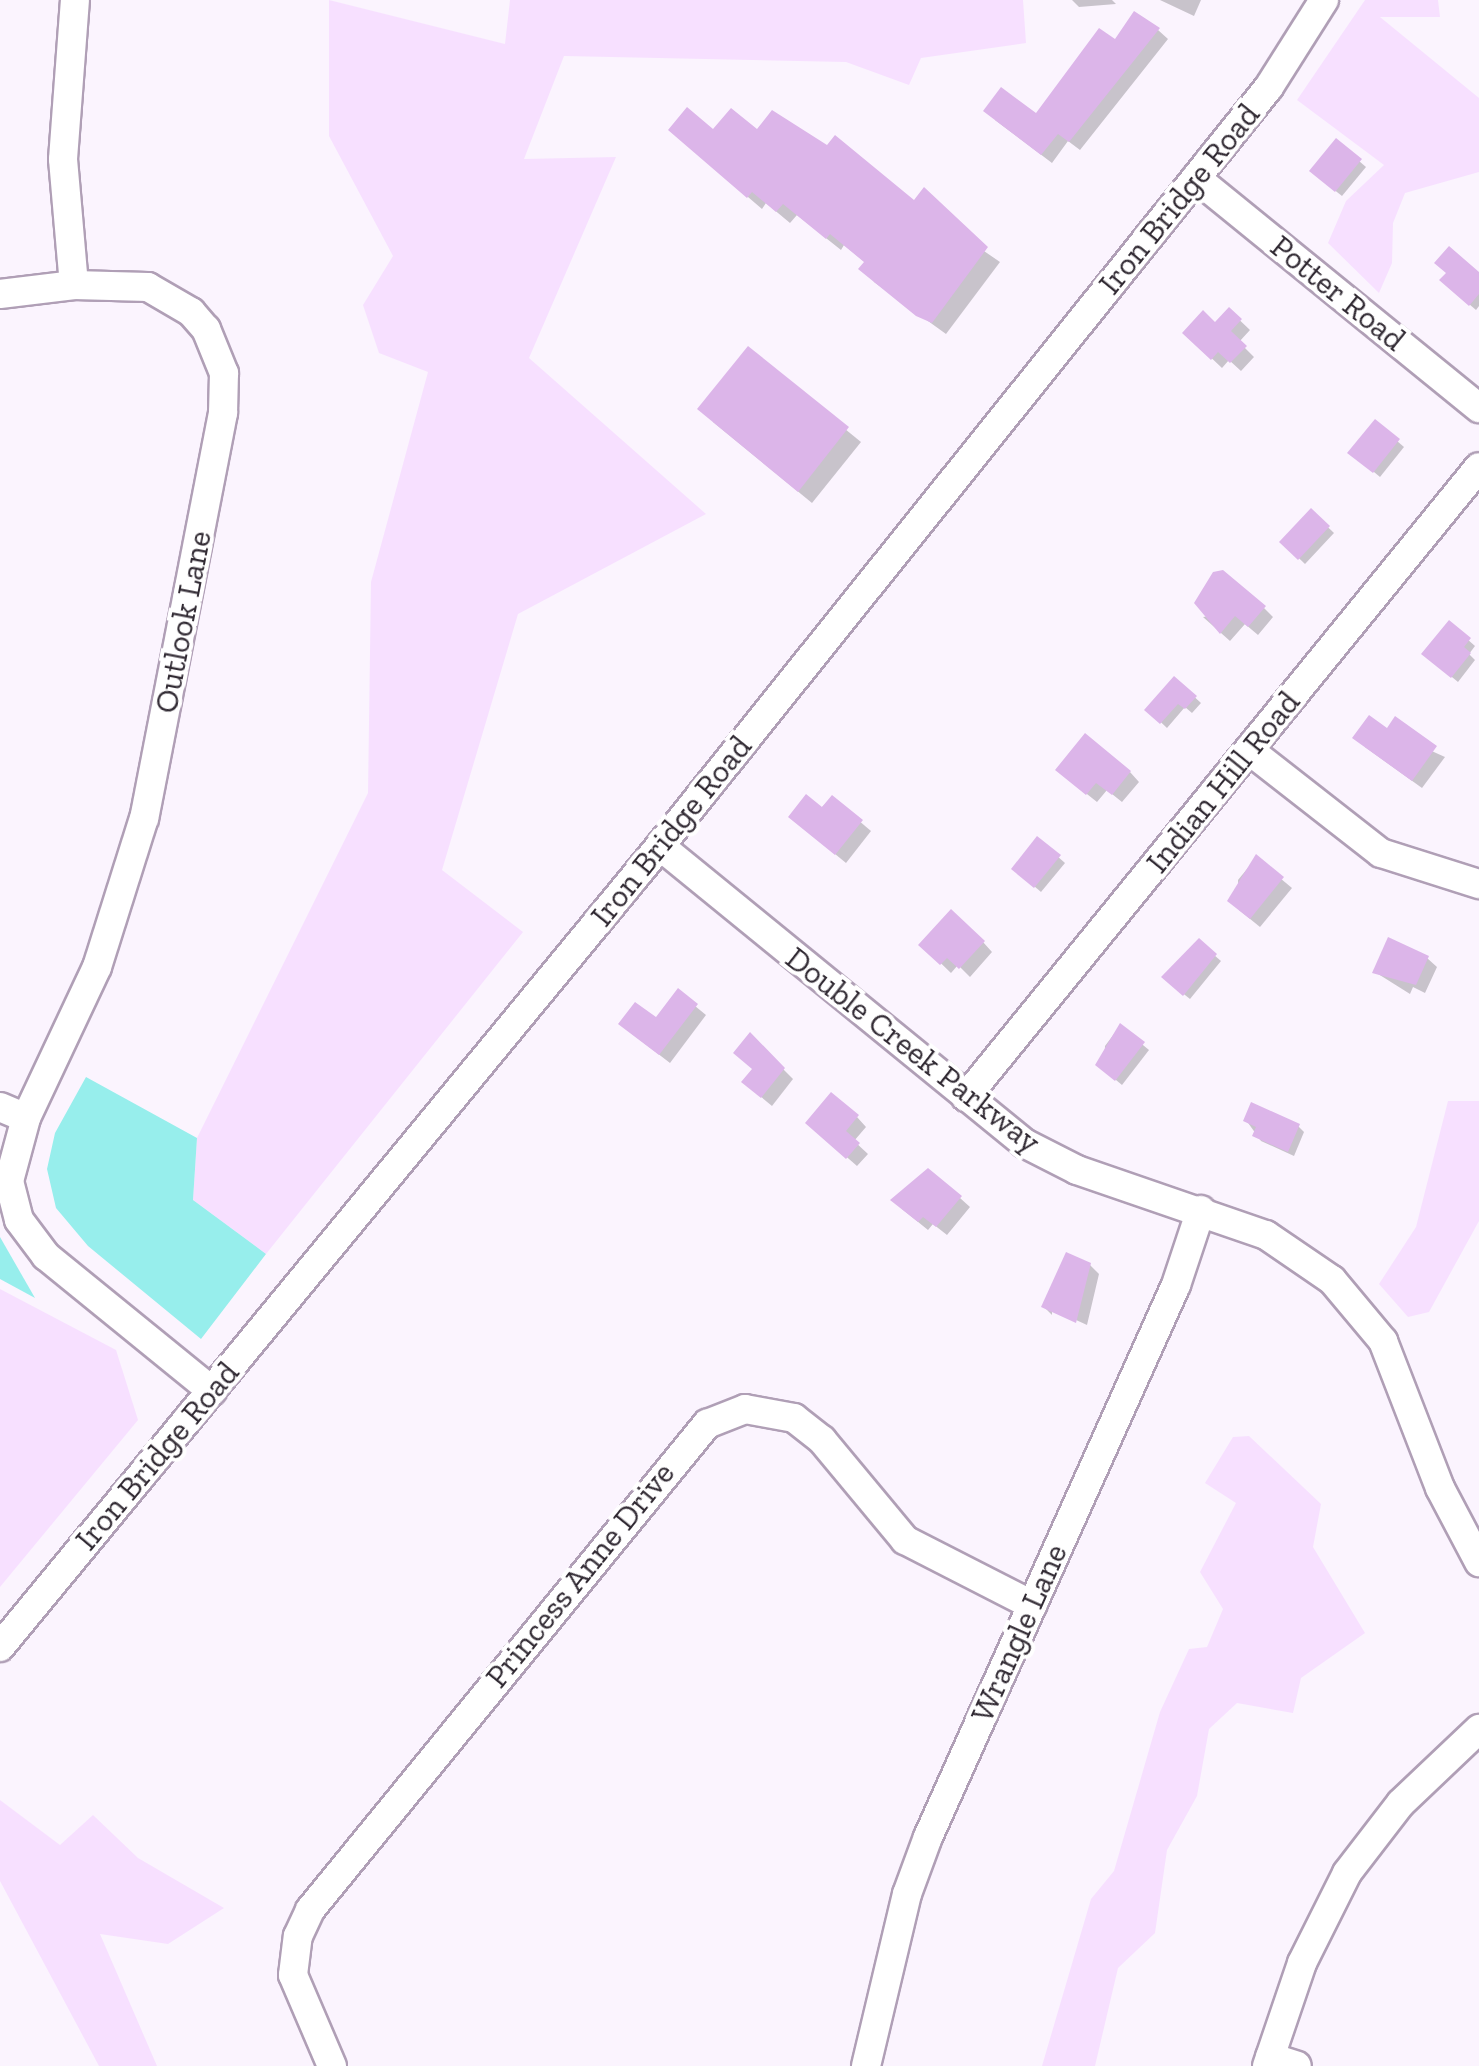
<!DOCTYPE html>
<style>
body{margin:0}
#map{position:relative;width:1479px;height:2066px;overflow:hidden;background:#fbf4fe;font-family:"Zilla Slab",serif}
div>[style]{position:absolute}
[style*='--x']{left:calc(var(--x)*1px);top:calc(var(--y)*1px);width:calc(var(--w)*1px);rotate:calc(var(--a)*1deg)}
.green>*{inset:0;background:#f7e0ff}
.water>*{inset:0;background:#97eeec}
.shadow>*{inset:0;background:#0003}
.building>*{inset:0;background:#dcb5e9}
.roads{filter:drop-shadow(2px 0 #b09fb6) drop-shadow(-2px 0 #b09fb6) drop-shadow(0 2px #b09fb6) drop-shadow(0 -2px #b09fb6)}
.minor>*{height:28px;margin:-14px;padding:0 14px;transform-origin:14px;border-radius:14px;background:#fff}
span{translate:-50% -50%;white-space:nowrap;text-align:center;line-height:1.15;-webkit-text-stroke:8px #fff;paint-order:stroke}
.street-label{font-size:32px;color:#312a33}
</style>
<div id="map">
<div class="green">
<div style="clip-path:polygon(329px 0,505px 44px,510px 0,1023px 0,1026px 43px,921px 58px,909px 85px,846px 62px,564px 56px,524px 159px,616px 157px,529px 358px,706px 514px,518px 614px,442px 870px,523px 932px,266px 1254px,193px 1200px,197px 1138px,368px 793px,371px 582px,428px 372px,379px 353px,363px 305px,393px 256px,329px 136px)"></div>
<div style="clip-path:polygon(1365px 0,1438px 0,1440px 17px,1380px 17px,1479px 98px,1479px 172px,1405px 193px,1393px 223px,1392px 263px,1379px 293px,1328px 243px,1346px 201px,1384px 165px,1297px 100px)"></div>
<div style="clip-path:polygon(1448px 1101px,1479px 1101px,1479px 1221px,1429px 1312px,1408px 1317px,1379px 1284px,1416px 1227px)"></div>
<div style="clip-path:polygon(0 1289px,116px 1350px,138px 1420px,0 1587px)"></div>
<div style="clip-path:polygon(1249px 1436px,1321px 1504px,1313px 1547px,1365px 1633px,1301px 1678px,1293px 1713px,1237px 1703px,1209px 1729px,1197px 1796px,1167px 1850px,1155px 1933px,1118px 1968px,1095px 2066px,1042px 2066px,1091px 1899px,1114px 1871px,1160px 1712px,1189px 1649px,1207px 1647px,1223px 1609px,1200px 1572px,1236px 1503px,1205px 1483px,1233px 1437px)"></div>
<div style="clip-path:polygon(0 1800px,60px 1845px,93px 1815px,138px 1858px,224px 1908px,168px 1944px,100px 1934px,157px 2066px,99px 2066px,0 1881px)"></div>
</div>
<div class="water">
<div style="clip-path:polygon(86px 1077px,197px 1138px,193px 1200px,266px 1254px,201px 1339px,88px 1246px,56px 1208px,47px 1169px,55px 1133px)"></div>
<div style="clip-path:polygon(0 1237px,35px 1298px,0 1279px)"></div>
</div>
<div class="shadow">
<div style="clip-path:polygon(1072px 0,1112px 0,1116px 4px,1079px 7px)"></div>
<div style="clip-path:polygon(1160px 0,1201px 0,1194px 16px)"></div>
<div style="clip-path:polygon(1158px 30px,1168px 39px,1080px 150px,1068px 141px,1052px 163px,995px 120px,1036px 117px,1113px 46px)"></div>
<div style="clip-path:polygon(713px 133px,757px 133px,914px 203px,1000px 262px,946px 334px,874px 282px,866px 263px,844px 245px,841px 250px,797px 215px,790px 223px,766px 203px,762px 209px,685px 143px)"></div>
<div style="clip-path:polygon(1337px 142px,1366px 167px,1342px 196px,1318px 177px)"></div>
<div style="clip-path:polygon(1479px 275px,1479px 306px,1476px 310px,1448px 286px)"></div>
<div style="clip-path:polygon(1229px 310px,1250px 330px,1239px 342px,1254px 357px,1241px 371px,1229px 360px,1222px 368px,1185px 333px,1215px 325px)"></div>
<div style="clip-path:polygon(748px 350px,861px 442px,812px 503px,713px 422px)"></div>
<div style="clip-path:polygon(1375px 422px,1404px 447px,1380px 477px,1357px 458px)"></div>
<div style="clip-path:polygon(1311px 511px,1334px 533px,1305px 564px,1282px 542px)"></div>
<div style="clip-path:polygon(1264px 608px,1273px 617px,1258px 635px,1245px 624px,1230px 641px,1203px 617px)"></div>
<div style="clip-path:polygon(1449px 623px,1475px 646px,1469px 654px,1475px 660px,1458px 682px,1430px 659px)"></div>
<div style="clip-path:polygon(1175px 679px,1201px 703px,1192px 713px,1185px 707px,1167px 728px,1148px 710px)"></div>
<div style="clip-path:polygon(1387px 731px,1445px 757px,1422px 788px,1365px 747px)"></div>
<div style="clip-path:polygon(1130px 772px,1139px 782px,1122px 802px,1107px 790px,1097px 802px,1068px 779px)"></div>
<div style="clip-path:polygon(832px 798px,871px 831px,846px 863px,801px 826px)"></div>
<div style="clip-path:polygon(1038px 839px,1065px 863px,1041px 892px,1020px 874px)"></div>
<div style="clip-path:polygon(1256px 858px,1292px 888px,1260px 927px,1239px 910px,1238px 880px)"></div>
<div style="clip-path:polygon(983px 942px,992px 952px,970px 977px,958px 965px,951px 973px,922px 945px)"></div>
<div style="clip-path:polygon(1199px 942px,1221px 961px,1190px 999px,1170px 983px)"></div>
<div style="clip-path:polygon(1427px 958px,1437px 967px,1425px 993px,1413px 987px,1410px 994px,1375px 972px)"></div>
<div style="clip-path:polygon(678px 992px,706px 1015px,670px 1063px,631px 1033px,656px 1021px)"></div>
<div style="clip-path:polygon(1120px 1026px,1149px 1050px,1122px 1085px,1104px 1070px,1105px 1046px)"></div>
<div style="clip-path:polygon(750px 1036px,793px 1079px,772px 1106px,754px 1091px)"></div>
<div style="clip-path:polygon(857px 1117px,866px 1127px,854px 1141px,868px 1154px,857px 1166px,818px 1132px)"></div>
<div style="clip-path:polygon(1246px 1120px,1298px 1126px,1304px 1132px,1294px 1156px,1261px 1141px)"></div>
<div style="clip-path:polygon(960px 1198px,970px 1207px,947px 1235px,933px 1224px,928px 1230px,902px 1209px)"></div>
<div style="clip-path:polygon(1090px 1265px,1099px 1274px,1087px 1325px,1052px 1309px,1052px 1315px,1044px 1307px)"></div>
</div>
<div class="building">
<div style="clip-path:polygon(1134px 11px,1160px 28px,1069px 142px,1058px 134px,1041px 155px,983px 111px,1001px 87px,1036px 113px,1099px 28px,1115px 39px)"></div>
<div style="clip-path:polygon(687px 107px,713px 129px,731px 108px,757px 129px,772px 110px,827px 145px,835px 135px,914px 200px,924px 187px,988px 247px,932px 323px,916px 316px,858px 269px,864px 262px,830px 234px,826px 239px,783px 204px,776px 212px,752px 192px,747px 198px,668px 130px)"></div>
<div style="clip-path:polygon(1336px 138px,1362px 159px,1335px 192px,1309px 171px)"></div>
<div style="clip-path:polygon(1449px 246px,1479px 272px,1479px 294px,1469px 306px,1439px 280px,1446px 273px,1434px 263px)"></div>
<div style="clip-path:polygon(1229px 307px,1242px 319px,1231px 331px,1247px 346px,1230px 363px,1218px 352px,1211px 360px,1182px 333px,1203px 310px,1215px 322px)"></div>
<div style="clip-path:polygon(748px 346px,849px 427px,798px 492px,697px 409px)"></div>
<div style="clip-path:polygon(1375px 419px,1400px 439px,1373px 473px,1347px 453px)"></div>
<div style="clip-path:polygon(1311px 508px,1330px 526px,1298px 560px,1279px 542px)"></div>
<div style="clip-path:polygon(1223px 570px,1266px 606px,1248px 627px,1235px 616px,1220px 634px,1194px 603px,1213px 572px)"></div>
<div style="clip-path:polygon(1449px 620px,1471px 638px,1464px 647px,1471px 653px,1451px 678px,1421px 654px)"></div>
<div style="clip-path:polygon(1174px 676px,1197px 696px,1185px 709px,1178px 704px,1160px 724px,1144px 710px)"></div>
<div style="clip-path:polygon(1369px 715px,1387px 728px,1395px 716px,1437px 746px,1412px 781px,1352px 738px)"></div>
<div style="clip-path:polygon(1085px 733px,1131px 771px,1112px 795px,1096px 783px,1086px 795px,1055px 770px)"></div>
<div style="clip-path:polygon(806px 794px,822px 807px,832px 795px,863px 820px,835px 855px,788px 817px)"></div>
<div style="clip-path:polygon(1037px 836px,1061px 855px,1034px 888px,1011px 869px)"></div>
<div style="clip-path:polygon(1256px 854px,1284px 877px,1250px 919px,1227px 901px)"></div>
<div style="clip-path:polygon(951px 909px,985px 941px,959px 969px,947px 958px,940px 965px,918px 945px)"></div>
<div style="clip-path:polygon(1388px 937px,1429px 956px,1416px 985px,1372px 973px)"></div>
<div style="clip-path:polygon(1199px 938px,1217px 954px,1183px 996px,1161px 977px)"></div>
<div style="clip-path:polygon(678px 988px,698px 1004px,659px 1055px,618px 1024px,635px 1002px,656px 1017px)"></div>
<div style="clip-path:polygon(1120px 1023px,1145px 1042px,1115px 1081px,1095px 1065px)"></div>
<div style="clip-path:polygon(750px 1032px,785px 1068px,761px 1098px,741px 1082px,752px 1069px,733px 1053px)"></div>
<div style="clip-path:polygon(831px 1092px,859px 1115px,846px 1131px,860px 1143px,846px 1159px,805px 1123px)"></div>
<div style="clip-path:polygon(1251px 1102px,1300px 1124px,1288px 1152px,1252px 1136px,1256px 1127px,1243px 1121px)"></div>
<div style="clip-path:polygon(928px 1168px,962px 1196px,936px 1227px,923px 1217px,918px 1222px,890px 1200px)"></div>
<div style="clip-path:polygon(1066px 1252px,1091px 1263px,1076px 1323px,1041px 1307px)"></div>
</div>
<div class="roads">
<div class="minor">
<div style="--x:1196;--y:178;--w:365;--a:39.1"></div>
<div style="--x:74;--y:285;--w:126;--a:-95"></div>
<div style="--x:63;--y:159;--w:159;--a:-85.7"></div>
<div style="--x:0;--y:294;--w:75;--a:-6.9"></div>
<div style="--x:74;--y:285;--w:74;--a:1.5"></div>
<div style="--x:148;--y:287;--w:50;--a:30.2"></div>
<div style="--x:191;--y:312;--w:23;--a:49"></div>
<div style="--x:206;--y:329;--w:48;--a:67.8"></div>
<div style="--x:224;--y:373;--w:40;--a:91.4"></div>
<div style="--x:223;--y:413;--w:413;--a:101"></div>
<div style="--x:144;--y:818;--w:156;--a:107.5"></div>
<div style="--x:97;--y:967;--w:167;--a:115.2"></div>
<div style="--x:26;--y:1118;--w:65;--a:105.1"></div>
<div style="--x:9;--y:1181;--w:40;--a:75.6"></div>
<div style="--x:19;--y:1220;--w:45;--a:53.1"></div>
<div style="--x:46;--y:1256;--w:214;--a:39.1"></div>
<div style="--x:1249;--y:750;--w:167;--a:38"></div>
<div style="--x:1381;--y:853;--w:103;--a:17.6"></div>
<div style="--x:660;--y:846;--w:470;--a:39.2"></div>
<div style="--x:1024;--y:1143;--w:59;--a:27"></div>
<div style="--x:1077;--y:1170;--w:200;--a:19"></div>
<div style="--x:1266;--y:1235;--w:80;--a:34.3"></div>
<div style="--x:1332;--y:1280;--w:80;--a:50.1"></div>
<div style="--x:1383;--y:1341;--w:158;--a:68.8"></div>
<div style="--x:1440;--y:1488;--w:84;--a:62.2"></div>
<div style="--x:966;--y:1097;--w:812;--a:-50.84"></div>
<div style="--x:0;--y:1107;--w:28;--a:23"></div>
<div style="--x:0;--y:1647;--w:1038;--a:-50.51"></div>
<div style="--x:660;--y:846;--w:973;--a:-51.26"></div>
<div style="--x:1269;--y:87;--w:103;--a:-57.7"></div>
<div style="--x:1270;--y:2057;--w:28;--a:18"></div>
<div style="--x:332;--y:2066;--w:99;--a:-113.2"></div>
<div style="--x:293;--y:1975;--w:39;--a:-83"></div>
<div style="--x:298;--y:1936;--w:29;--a:-65"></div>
<div style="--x:310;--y:1910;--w:628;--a:-50.76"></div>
<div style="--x:707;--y:1424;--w:41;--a:-21.5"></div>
<div style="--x:745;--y:1409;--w:50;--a:10.4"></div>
<div style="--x:794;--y:1418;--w:36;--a:38"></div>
<div style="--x:822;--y:1440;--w:130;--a:50.3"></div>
<div style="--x:905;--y:1540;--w:143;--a:27.1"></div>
<div style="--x:866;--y:2066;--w:177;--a:-76.6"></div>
<div style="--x:907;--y:1894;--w:61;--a:-69.8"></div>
<div style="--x:928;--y:1837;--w:605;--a:-65.81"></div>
<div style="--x:1176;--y:1285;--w:79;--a:-71.6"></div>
<div style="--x:1267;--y:2066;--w:109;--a:-71.2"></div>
<div style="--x:1302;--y:1963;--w:101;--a:-63.4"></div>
<div style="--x:1347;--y:1873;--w:88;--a:-52.4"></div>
<div style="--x:1401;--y:1803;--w:108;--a:-43.5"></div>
</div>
</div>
<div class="street-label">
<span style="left:1179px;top:199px;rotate:-51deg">Iron Bridge Road</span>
<span style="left:1338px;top:293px;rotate:39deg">Potter Road</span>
<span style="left:183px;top:622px;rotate:-79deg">Outlook Lane</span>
<span style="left:1223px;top:782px;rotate:-51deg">Indian Hill Road</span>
<span style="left:671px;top:831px;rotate:-51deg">Iron Bridge Road</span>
<span style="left:913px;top:1050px;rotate:38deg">Double Creek Parkway</span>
<span style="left:157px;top:1456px;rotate:-50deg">Iron Bridge Road</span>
<span style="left:580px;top:1575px;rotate:-51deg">Princess Anne Drive</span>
<span style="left:1019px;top:1633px;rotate:-66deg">Wrangle Lane</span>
</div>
</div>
